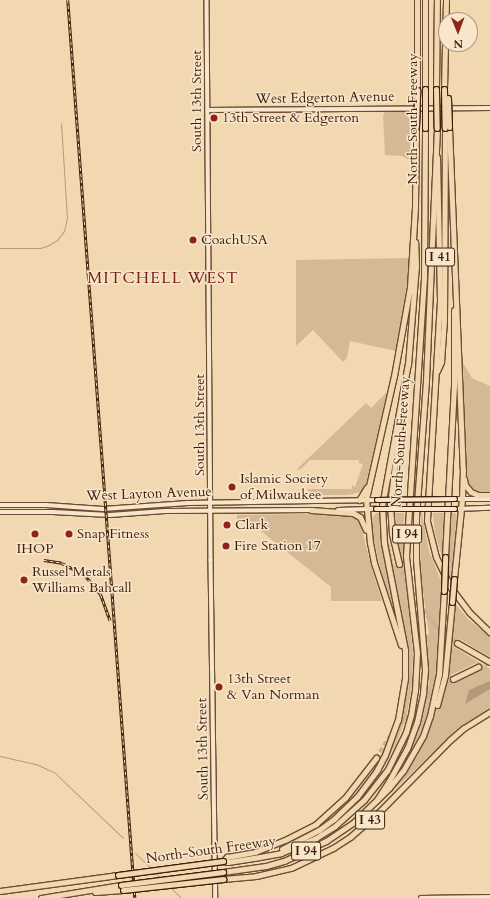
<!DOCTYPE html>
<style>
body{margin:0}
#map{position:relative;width:490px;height:898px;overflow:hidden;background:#f2d8b0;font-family:Cardo,serif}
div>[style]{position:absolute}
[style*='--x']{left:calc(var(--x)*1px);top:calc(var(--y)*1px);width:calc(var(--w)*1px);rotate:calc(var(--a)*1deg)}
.green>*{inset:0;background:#d4b994}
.water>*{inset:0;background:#b59978}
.stream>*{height:1px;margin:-0.5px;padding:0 0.5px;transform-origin:0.5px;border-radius:0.5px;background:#b59978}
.motorway-tunnel>*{height:5px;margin-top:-2.5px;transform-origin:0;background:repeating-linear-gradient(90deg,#ceb38f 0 5px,transparent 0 7.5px)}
.roads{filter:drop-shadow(1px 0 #6c4d34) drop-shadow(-1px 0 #6c4d34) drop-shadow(0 1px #6c4d34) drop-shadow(0 -1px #6c4d34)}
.tertiary>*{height:3.5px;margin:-1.75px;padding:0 1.75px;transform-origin:1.75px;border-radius:1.75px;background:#f7e6cc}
.secondary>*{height:4px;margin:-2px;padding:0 2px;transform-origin:2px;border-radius:2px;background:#f7e6cc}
.motorway>*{height:5px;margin:-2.5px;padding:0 2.5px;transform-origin:2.5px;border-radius:2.5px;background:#f2d8b0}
.rail>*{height:2.5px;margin-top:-1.25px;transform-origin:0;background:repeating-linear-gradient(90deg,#f7e6cc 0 3px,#401f0a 0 6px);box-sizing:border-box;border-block:1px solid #401f0a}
.bridges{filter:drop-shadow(1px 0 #401f0a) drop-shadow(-1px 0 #401f0a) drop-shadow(0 1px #401f0a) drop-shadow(0 -1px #401f0a)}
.secondary-bridge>*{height:4px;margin:-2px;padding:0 2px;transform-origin:2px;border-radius:2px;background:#f7e6cc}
.motorway-bridge>*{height:5px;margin:-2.5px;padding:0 2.5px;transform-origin:2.5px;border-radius:2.5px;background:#f2d8b0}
.dots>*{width:11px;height:11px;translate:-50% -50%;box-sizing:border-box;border:2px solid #f7e6cc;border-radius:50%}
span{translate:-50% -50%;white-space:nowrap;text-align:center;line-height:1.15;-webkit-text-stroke:3px #f7e6cc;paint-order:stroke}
.shield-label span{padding:1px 3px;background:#f7e6cc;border:1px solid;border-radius:3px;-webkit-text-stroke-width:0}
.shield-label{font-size:13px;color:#401f0a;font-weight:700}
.street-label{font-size:14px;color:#401f0a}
.poi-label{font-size:14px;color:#401f0a}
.left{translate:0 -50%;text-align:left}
.quarter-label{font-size:16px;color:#7a1f14;letter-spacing:1px}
.north{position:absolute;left:438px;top:12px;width:40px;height:40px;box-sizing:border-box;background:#f7e6cc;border:1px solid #ae967e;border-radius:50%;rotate:179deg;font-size:11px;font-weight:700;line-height:16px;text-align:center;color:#401f0a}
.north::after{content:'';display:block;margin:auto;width:14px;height:18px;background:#8f2418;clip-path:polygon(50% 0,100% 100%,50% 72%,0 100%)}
</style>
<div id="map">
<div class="green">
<div style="clip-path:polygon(385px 111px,410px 112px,410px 160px,401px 156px,385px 155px,383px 116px)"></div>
<div style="clip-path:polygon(409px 258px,409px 271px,396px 351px,350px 341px,347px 358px,343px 362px,313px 330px,296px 346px,296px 260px)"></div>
<div style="clip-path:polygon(463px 363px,472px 378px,490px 386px,490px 492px,475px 492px,468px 487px,466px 481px)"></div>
<div style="clip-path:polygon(387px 392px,366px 483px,361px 492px,348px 495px,308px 495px,308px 489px,352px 489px,352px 485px,355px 487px,363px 464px,359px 463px,359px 460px,310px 460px,301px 469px,296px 470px,366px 403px,371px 408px)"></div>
<div style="clip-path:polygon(376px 513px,380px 513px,381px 542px,399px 628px,380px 567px,371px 526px,371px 520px)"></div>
<div style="clip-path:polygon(395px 513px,404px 513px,404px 551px,413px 655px,412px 687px,406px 718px,396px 744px,384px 767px,366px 793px,381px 768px,397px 735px,408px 685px,407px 639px,385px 536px,385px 523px,394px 566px,403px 562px,397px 538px)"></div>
<div style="clip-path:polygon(421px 513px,422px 513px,429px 551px,441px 581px,439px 637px,437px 674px,431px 702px,423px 728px,409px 757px,424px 711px,429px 682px,427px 635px,429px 634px,420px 569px)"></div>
<div style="clip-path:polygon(433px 513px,445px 513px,442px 557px,435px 533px)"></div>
<div style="clip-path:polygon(451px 513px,455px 513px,457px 516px,451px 577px,448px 570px)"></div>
<div style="clip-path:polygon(312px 514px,356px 516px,359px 518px,373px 573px,382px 601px,331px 601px,331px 587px,251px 523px,237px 519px,237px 515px)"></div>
<div style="clip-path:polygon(evenodd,454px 602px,468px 619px,490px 637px,490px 657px,460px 639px,454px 647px,490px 669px,490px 708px,456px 730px,391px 793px,417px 756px,441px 698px,448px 668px,454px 602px,476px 663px,479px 671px,455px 683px,451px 675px,476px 663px)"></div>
</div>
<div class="water">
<div style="clip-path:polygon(490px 681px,490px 689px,465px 704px,469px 690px)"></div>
</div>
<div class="stream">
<div style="--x:0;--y:248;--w:40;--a:0"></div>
<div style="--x:40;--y:248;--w:7;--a:-16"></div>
<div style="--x:47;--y:246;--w:12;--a:-31"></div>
<div style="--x:57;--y:240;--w:11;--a:-52"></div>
<div style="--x:64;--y:231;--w:13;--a:-77"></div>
<div style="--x:67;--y:218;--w:95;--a:-93.6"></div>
<div style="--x:0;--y:756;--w:37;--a:13"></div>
<div style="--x:36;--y:764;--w:21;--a:25"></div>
<div style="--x:55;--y:773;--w:94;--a:43.7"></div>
<div style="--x:135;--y:853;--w:22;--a:43"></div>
<div style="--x:154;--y:872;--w:9;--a:41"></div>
<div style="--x:170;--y:887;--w:16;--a:45"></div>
</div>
<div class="motorway-tunnel">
<div style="--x:399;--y:564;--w:24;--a:68"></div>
<div style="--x:408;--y:586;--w:20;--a:60"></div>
<div style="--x:418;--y:603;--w:28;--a:52"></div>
<div style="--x:435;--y:625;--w:28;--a:39"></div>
<div style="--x:478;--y:667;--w:13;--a:-23"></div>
<div style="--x:376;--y:758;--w:30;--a:-57"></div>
<div style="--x:392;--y:733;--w:19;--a:-51"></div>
<div style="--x:404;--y:718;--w:34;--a:-43"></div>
<div style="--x:429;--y:695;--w:29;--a:-34"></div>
</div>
<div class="roads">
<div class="tertiary">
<div style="--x:207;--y:0;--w:560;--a:89.59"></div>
<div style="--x:211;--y:560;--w:338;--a:89.2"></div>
<div style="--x:208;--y:110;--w:282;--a:-0.4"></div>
<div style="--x:421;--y:898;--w:69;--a:-0.8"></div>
</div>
<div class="secondary">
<div style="--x:455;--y:499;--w:35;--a:0"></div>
<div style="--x:0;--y:505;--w:46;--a:0"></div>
<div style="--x:46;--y:505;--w:57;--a:4"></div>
<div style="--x:103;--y:509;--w:85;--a:-4"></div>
<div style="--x:188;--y:503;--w:189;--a:-0.9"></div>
<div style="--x:455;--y:509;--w:35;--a:-2"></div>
<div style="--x:338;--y:510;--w:38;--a:-2"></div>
<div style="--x:0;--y:512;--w:53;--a:0"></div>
<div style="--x:53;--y:512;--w:57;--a:3"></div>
<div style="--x:110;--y:515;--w:55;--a:-4.2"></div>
<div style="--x:165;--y:511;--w:148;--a:-0.4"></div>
</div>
<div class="motorway">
<div style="--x:425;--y:89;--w:89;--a:-90"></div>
<div style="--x:436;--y:89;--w:89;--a:-89.4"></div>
<div style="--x:444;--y:89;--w:89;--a:-88.7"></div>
<div style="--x:417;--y:90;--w:90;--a:-90"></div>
<div style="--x:449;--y:127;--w:342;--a:87.7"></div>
<div style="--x:463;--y:469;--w:30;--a:92"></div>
<div style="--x:462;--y:499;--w:80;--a:95.7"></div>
<div style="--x:437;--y:157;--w:144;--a:88.8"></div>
<div style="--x:440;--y:301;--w:220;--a:93.4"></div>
<div style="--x:427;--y:521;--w:37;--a:76"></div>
<div style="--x:436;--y:557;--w:34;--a:64"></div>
<div style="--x:451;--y:588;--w:31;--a:53"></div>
<div style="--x:470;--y:613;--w:28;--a:44"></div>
<div style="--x:408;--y:365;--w:99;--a:-85.4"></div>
<div style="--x:416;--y:266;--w:24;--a:-92"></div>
<div style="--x:437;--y:371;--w:10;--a:-66"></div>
<div style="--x:441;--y:362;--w:42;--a:-85.9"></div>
<div style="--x:444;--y:320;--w:192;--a:-89.7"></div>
<div style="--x:464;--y:479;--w:6;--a:81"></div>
<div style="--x:465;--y:485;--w:9;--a:49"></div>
<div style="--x:471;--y:492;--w:8;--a:23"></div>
<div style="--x:478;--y:495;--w:12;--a:0"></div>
<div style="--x:359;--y:500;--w:15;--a:-58"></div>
<div style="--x:311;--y:510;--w:42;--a:4.1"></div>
<div style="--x:353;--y:513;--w:8;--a:30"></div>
<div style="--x:360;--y:517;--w:14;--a:65"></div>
<div style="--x:445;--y:557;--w:171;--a:-87"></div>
<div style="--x:454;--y:386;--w:76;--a:-90"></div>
<div style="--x:399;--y:564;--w:32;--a:-103"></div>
<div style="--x:392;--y:533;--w:29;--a:-94"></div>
<div style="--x:390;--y:504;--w:88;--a:-82.8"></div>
<div style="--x:457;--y:643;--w:38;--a:30"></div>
<div style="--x:401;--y:645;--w:86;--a:-108.2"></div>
<div style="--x:374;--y:563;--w:20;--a:-101"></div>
<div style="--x:370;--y:543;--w:44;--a:-95.2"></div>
<div style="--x:366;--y:499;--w:126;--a:-77.2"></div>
<div style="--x:394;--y:376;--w:90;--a:-79.8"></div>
<div style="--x:410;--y:287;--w:80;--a:-86.4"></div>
<div style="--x:415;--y:207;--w:80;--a:-89.3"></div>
<div style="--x:453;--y:679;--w:28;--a:-26"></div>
<div style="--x:437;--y:705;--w:31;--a:-75"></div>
<div style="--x:445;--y:675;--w:73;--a:-84.5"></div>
<div style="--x:377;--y:800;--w:17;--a:-45"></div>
<div style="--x:389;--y:788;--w:22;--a:-51"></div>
<div style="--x:403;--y:771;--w:40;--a:-60.3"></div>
<div style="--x:423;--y:736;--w:21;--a:-71"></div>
<div style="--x:430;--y:716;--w:43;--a:-77.9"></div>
<div style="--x:439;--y:674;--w:83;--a:-86.6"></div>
<div style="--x:282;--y:849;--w:42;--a:-27.2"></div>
<div style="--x:319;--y:830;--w:19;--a:-36"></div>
<div style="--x:334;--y:819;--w:32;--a:-44"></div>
<div style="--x:357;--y:797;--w:34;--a:-53"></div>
<div style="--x:377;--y:770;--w:17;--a:-62"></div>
<div style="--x:385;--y:755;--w:37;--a:-70"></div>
<div style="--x:398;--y:720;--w:43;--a:-80.5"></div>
<div style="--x:405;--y:678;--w:28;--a:-90"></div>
<div style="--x:405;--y:650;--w:109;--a:-101.1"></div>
<div style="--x:384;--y:543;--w:37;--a:-93"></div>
<div style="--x:382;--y:506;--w:145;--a:-79.7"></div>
<div style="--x:223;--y:861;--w:5;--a:11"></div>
<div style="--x:228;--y:862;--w:26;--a:-9"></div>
<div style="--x:254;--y:858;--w:27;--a:-10"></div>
<div style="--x:281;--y:853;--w:38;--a:-23"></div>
<div style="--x:316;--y:838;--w:22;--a:-32"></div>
<div style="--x:335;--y:826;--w:39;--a:-42"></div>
<div style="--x:364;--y:800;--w:37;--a:-52"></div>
<div style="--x:387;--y:771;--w:43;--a:-64"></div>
<div style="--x:406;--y:732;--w:18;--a:-74"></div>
<div style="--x:411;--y:715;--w:24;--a:-81"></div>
<div style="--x:415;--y:691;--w:38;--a:-87"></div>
<div style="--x:417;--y:653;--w:98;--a:-96.5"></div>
<div style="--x:406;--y:556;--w:281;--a:-86.3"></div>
<div style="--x:424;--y:276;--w:148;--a:-89.6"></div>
<div style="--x:223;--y:861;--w:6;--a:-45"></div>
<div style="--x:227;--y:857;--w:28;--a:-10"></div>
<div style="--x:255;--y:852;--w:32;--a:-22"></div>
<div style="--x:285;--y:840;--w:35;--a:-27"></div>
<div style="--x:316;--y:824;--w:39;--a:-42"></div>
<div style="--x:345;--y:798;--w:51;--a:-52.2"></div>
<div style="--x:223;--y:872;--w:43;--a:-7.9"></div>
<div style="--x:266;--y:866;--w:19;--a:-16"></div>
<div style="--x:284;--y:861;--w:47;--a:-25.5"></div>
<div style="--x:326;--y:841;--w:34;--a:-34"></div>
<div style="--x:354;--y:822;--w:30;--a:-44"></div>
<div style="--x:376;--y:801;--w:24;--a:-57"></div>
<div style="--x:389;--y:781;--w:37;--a:-61"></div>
<div style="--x:407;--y:749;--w:29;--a:-70"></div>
<div style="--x:417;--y:722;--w:30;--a:-78"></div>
<div style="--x:423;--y:693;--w:24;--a:-85"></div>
<div style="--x:425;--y:669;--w:109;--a:-94.7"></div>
<div style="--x:416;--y:560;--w:43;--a:-90"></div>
<div style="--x:416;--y:517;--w:137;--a:-85.8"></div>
<div style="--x:426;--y:380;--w:252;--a:-87.5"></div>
<div style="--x:223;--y:879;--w:33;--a:-5"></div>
<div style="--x:256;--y:876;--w:36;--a:-13"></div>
<div style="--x:291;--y:868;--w:47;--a:-25.5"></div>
<div style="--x:333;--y:848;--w:20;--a:-33"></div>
<div style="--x:350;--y:837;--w:38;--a:-41"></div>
<div style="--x:379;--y:812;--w:101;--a:-45.4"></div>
<div style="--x:450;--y:740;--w:18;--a:-41"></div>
<div style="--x:464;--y:728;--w:31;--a:-32"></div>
<div style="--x:0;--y:891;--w:119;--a:-7.7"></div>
<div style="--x:95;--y:892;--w:28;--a:-4"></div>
<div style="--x:41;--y:898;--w:81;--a:-9.2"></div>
</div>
</div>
<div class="rail">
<div style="--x:68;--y:0;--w:900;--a:85.73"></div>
<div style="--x:44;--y:560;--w:18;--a:9"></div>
<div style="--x:62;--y:563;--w:26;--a:28"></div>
<div style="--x:85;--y:575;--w:26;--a:51"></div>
<div style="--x:101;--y:595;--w:27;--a:70"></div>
</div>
<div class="bridges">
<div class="secondary-bridge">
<div style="--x:377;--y:500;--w:78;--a:-0.7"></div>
<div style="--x:376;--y:509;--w:79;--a:0"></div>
</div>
<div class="motorway-bridge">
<div style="--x:425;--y:89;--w:39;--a:90"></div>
<div style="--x:436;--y:89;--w:39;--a:89"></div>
<div style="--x:444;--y:89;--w:39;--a:89"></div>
<div style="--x:448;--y:98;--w:29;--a:88"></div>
<div style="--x:416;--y:127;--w:37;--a:-88"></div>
<div style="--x:444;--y:591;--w:34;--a:-88"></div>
<div style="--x:452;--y:602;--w:23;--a:-85"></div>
<div style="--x:118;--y:875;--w:106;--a:-7.6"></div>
<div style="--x:121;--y:885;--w:103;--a:-7.3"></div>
<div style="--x:123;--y:890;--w:101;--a:-6.3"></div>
</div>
</div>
<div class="dots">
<div style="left:214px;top:118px;background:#8f2418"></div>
<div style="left:193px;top:240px;background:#8f2418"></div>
<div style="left:232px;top:487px;background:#8f2418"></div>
<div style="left:227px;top:525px;background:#8f2418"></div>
<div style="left:35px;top:534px;background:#8f2418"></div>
<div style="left:69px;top:534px;background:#8f2418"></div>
<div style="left:226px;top:546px;background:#8f2418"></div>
<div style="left:24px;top:580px;background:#8f2418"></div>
<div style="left:219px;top:687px;background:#8f2418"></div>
</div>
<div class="shield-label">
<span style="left:440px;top:257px">I 41</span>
<span style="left:407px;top:534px">I 94</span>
<span style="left:370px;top:820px">I 43</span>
<span style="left:306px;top:851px">I 94</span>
</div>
<div class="street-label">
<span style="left:325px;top:98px;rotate:-1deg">West Edgerton Avenue</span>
<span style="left:197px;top:101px;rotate:-90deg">South 13th Street</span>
<span style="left:413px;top:119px;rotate:-90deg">North-South Freeway</span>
<span style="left:200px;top:425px;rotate:-90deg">South 13th Street</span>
<span style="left:401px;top:442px;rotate:-86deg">North-South Freeway</span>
<span style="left:149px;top:494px;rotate:-2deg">West Layton Avenue</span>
<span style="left:203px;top:749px;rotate:-91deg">South 13th Street</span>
<span style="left:211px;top:850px;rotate:-8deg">North-South Freeway</span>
</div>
<div class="poi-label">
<span class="left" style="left:222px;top:118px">13th Street &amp; Edgerton</span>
<span class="left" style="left:201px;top:240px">CoachUSA</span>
<span class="left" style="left:240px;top:487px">Islamic Society<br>of Milwaukee</span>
<span class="left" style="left:235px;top:525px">Clark</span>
<span class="left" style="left:77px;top:534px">Snap Fitness</span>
<span class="left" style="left:234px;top:546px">Fire Station 17</span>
<span style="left:35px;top:549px">IHOP</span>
<span class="left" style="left:32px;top:580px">Russel Metals<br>Williams Bahcall</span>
<span class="left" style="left:227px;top:687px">13th Street<br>&amp; Van Norman</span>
</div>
<div class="quarter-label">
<span style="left:163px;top:278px">MITCHELL WEST</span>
</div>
<div class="north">N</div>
</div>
